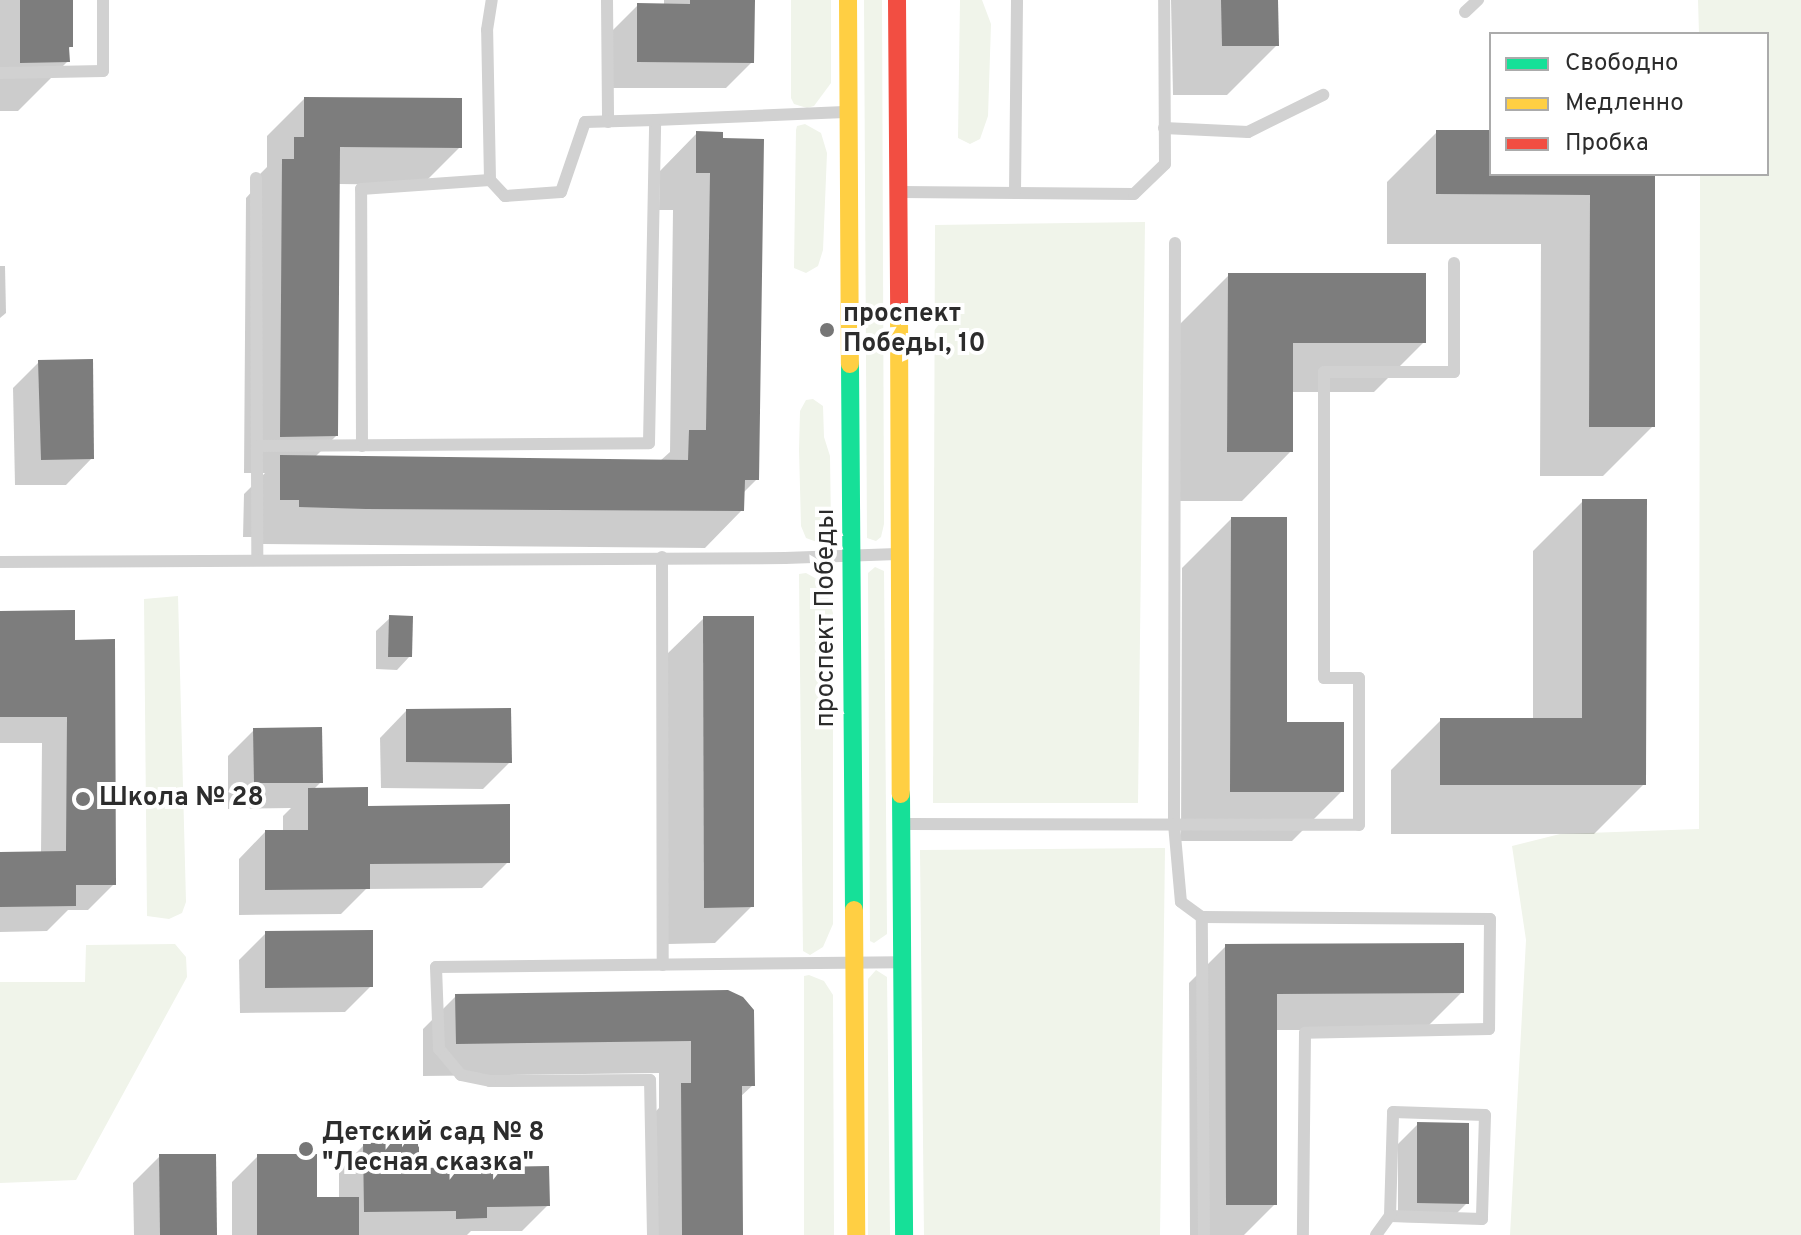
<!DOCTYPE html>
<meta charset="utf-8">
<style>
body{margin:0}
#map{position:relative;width:1801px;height:1235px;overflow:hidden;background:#fff;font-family:Overpass,sans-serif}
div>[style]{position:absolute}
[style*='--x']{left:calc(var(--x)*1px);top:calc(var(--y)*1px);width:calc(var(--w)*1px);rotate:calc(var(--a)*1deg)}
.green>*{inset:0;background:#f0f4ea}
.shadow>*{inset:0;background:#0003}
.building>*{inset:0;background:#7d7d7d}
.lane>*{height:12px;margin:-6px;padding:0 6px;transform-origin:6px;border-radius:6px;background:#d1d1d1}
.fast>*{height:18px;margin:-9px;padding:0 9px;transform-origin:9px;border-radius:9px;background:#16e098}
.slow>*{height:18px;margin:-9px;padding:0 9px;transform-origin:9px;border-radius:9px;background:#ffcf43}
.jam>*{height:18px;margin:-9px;padding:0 9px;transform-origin:9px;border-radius:9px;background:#f24e42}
.dots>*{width:22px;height:22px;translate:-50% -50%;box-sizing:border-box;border:4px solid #fff;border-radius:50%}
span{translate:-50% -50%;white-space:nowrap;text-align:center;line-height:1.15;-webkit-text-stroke:8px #fff;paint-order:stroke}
.poi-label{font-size:26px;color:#2c2c2c;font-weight:700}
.left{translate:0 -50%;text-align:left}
.street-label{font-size:26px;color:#2c2c2c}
.legend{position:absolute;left:1489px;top:32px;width:280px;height:144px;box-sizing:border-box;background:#fff;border:2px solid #ababab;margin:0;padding:10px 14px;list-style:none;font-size:24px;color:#2c2c2c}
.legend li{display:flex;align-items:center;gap:16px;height:40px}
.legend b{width:40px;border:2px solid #ababab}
</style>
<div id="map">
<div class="green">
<div style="clip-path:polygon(791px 0,831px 0,831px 83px,814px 106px,807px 108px,794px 104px,791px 98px)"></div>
<div style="clip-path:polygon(864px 0,882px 0,884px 524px,881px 537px,876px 541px,867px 538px)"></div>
<div style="clip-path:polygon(960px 0,982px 0,991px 24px,988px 116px,980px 139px,970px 144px,958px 138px)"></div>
<div style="clip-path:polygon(1698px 0,1801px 0,1801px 1235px,1510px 1235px,1526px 940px,1512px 846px,1560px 834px,1699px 829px,1700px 174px,1767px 174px,1767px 34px,1699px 34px)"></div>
<div style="clip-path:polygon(805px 124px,821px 133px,827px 153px,823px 250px,818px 266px,806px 273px,794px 268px,796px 130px,797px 126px)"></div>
<div style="clip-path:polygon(1145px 222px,1138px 803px,933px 803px,935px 225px)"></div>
<div style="clip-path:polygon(813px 399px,823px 406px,824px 437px,830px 456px,831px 524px,826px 536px,817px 542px,806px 538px,801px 526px,799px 450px,800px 411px,806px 400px)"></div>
<div style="clip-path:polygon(875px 567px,884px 571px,887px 934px,874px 943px,870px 941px,868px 573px)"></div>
<div style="clip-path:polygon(806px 573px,824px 583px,833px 613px,833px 924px,823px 947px,810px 955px,803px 951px,799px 574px)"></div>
<div style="clip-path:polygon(178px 596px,186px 902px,182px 913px,169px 919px,147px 916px,144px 599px)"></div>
<div style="clip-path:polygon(1165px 848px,1160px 1235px,924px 1235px,920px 850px)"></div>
<div style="clip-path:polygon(175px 944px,186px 957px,187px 977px,76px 1180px,0 1183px,0 982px,85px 982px,86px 945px)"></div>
<div style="clip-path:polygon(876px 970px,887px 977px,890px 1235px,868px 1235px,868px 979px)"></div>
<div style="clip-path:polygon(809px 975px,824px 981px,833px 995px,834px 1235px,804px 1235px,804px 976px)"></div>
</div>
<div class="shadow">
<div style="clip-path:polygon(0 0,71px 0,71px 46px,67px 50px,68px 61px,18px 111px,0 111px)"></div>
<div style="clip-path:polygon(664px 0,753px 0,752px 62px,726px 88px,611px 88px,611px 32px,638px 5px,664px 5px)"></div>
<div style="clip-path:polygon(1171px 0,1276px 0,1277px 45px,1227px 95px,1173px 95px)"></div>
<div style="clip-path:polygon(304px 99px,460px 147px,422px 185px,338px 184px,336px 436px,315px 457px,660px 461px,670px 452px,673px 210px,659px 210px,660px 171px,697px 133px,721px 134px,757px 479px,743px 493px,742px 510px,705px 548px,263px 544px,263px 537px,243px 537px,244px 494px,265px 473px,244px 473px,246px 198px,257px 186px,257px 177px,267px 167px,267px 136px)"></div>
<div style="clip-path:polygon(1437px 132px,1491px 132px,1491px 174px,1653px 174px,1653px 426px,1603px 476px,1540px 476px,1541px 244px,1387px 244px,1387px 182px)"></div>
<div style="clip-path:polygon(0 266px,5px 266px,6px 313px,0 318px)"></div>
<div style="clip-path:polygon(1229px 275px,1424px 342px,1374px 392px,1291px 392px,1291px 451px,1242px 501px,1178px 501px,1179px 325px)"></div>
<div style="clip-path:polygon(39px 362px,92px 458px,66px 485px,15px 485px,13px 388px)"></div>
<div style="clip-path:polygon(1583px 501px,1644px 784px,1594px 834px,1391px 834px,1391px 770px,1441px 720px,1533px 720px,1533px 551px)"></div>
<div style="clip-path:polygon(1231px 519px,1285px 724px,1342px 791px,1292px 841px,1181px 841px,1182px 568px)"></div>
<div style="clip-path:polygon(0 613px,73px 642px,114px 884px,88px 910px,68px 910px,47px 931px,0 932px,0 854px,41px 853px,42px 743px,0 743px)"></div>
<div style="clip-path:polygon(390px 618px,410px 656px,397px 670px,376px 669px,376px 631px)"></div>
<div style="clip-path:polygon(704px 618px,752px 906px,715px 943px,668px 944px,666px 655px)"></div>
<div style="clip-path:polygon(406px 711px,510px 762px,483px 789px,381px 788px,380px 738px)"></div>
<div style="clip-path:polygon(254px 730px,321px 782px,313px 790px,508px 862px,482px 888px,366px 889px,341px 914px,239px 915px,239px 859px,265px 832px,283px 832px,283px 816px,291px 808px,228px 809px,228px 756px)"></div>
<div style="clip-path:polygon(266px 933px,371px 986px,345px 1012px,240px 1013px,239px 960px)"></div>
<div style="clip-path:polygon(1226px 946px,1462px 992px,1424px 1030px,1275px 1030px,1275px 1204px,1244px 1235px,1190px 1235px,1189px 983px)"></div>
<div style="clip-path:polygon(728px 992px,753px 1085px,740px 1097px,741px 1235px,650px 1235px,649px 1118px,659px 1108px,659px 1073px,423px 1076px,423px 1029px,456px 996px)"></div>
<div style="clip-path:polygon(1418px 1124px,1467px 1203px,1447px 1223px,1398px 1222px,1398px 1144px)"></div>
<div style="clip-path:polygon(364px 1145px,417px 1170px,548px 1205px,522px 1231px,471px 1231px,467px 1235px,232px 1235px,232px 1182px,258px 1156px,315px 1199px,339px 1199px,339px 1170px)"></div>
<div style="clip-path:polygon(160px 1156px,214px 1235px,134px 1235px,133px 1183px)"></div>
</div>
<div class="building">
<div style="clip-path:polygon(20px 0,73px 0,73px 47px,69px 47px,70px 62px,20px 63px)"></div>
<div style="clip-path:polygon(690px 0,755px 0,754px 63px,637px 62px,637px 3px,690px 4px)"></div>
<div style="clip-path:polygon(1221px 0,1278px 0,1279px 46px,1222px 46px)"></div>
<div style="clip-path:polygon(304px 97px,462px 98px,462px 148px,340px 147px,338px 436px,280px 437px,282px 159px,294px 159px,294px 137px,304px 137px)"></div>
<div style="clip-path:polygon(1436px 130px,1491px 130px,1491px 174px,1655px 174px,1655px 427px,1589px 427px,1590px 195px,1436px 194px)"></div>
<div style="clip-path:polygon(696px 131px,723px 132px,723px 138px,764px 139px,759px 480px,745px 480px,744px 511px,366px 509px,299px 507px,299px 500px,280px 500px,280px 455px,688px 460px,689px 430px,706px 430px,710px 173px,696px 173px)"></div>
<div style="clip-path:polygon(1228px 273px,1426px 273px,1426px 343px,1293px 343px,1293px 452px,1227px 452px)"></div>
<div style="clip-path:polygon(93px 359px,94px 459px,41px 460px,38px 360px)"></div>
<div style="clip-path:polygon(1582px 499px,1647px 499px,1646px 785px,1440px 785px,1440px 718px,1582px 718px)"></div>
<div style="clip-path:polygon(1231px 517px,1287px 517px,1287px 722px,1344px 722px,1344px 792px,1230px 792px)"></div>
<div style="clip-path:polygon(75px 610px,75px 640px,115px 639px,116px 885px,76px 885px,76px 906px,0 907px,0 852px,66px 851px,67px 717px,0 717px,0 611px)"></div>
<div style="clip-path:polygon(389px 615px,413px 616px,412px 657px,388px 657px)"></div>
<div style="clip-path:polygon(703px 616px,754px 616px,754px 907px,704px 908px)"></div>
<div style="clip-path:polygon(511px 708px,512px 763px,406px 762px,406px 709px)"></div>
<div style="clip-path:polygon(322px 727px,323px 783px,254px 783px,253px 728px)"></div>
<div style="clip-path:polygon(368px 787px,368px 806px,510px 804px,510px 863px,370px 864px,370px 889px,265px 890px,265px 830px,308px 830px,308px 788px)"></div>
<div style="clip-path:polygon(373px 930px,373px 987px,265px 988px,265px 931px)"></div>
<div style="clip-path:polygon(1464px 943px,1464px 993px,1277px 994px,1277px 1205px,1226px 1205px,1225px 944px)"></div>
<div style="clip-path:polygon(728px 990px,743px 997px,754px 1010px,755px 1086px,742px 1086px,743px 1235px,682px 1235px,681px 1083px,691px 1083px,691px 1041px,456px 1044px,455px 994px)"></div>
<div style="clip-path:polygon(1417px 1122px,1469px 1123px,1469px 1204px,1417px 1203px)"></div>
<div style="clip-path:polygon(419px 1142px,419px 1168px,549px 1166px,550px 1206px,487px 1207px,487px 1218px,456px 1219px,456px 1211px,364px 1212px,363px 1143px)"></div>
<div style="clip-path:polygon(159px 1154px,216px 1154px,217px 1235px,160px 1235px)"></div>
<div style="clip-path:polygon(257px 1154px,317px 1154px,317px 1197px,359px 1197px,359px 1235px,257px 1235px)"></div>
</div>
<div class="lane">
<div style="--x:607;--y:0;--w:122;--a:89.5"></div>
<div style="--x:1465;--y:12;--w:18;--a:-43"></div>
<div style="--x:0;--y:73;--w:103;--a:-1.1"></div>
<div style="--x:103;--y:71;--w:71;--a:-90"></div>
<div style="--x:1164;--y:128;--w:84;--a:2.7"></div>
<div style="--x:1248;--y:132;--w:84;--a:-26.3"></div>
<div style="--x:256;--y:178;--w:381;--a:89.8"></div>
<div style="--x:490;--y:180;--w:150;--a:-91.1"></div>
<div style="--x:487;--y:30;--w:30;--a:-81"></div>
<div style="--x:901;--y:192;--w:233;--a:0.5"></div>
<div style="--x:1134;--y:194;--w:43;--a:-44.1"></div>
<div style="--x:1165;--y:164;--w:164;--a:-90.3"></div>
<div style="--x:1015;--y:193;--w:193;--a:-89.4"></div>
<div style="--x:1175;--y:243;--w:581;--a:90.1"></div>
<div style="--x:1174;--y:824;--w:78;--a:84.9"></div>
<div style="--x:1181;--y:902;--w:26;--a:36"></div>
<div style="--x:257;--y:446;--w:392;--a:-0.4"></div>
<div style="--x:649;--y:443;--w:323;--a:-88.9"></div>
<div style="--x:655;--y:120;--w:190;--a:-2.4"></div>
<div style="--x:362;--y:446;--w:257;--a:-90.2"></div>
<div style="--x:361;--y:189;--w:129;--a:-4"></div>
<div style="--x:490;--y:180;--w:22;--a:47"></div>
<div style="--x:505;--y:196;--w:56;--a:-4.1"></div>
<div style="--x:561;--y:192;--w:74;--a:-71.1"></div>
<div style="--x:585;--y:122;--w:70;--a:-1.6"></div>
<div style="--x:662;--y:557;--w:408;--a:89.9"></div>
<div style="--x:0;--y:562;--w:785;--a:-0.29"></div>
<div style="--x:785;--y:558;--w:112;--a:-2"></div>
<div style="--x:905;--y:824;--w:454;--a:0.1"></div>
<div style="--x:1359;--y:825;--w:147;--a:-90"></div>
<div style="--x:1359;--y:678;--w:35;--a:180"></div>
<div style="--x:1324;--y:678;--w:306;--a:-90"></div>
<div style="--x:1324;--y:372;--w:130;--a:0"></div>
<div style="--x:1454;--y:372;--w:109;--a:-90"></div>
<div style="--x:1393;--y:1112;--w:92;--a:1.9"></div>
<div style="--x:1485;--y:1115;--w:104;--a:91.7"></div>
<div style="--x:1482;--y:1219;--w:92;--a:-178.1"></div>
<div style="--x:1390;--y:1216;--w:104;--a:-88.3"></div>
<div style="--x:653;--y:1235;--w:155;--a:-91.1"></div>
<div style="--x:650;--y:1080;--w:160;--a:179.6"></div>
<div style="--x:490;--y:1081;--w:30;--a:-168"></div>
<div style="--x:461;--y:1075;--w:34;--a:-130"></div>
<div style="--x:439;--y:1049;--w:82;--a:-92.1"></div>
<div style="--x:436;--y:967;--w:465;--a:-0.6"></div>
<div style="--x:1204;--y:1235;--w:318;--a:-90.4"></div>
<div style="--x:1202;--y:917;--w:288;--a:0.4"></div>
<div style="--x:1490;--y:919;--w:110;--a:90.5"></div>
<div style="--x:1489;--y:1029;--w:184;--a:178.8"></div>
<div style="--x:1305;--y:1033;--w:202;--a:90.6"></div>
<div style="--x:1376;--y:1235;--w:24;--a:-54"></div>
</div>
<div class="fast">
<div style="--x:850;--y:364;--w:546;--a:89.58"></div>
<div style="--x:901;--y:794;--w:441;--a:89.6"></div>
</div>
<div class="slow">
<div style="--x:848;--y:0;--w:364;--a:89.7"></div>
<div style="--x:899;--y:310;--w:484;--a:89.8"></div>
<div style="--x:854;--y:910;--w:325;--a:89.6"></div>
</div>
<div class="jam">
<div style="--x:897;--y:0;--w:310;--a:89.6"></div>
</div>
<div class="dots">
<div style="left:827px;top:330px;background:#767676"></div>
<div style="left:83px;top:799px;background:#767676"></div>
<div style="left:306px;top:1149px;background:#767676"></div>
</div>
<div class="poi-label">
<span class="left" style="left:843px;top:330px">проспект<br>Победы, 10</span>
<span class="left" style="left:99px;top:799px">Школа № 28</span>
<span class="left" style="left:322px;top:1149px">Детский сад № 8<br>"Лесная сказка"</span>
</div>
<div class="street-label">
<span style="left:827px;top:618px;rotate:-90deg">проспект Победы</span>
</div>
<ul class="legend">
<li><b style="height:10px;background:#16e098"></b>Свободно</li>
<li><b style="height:10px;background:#ffcf43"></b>Медленно</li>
<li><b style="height:10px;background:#f24e42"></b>Пробка</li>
</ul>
</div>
